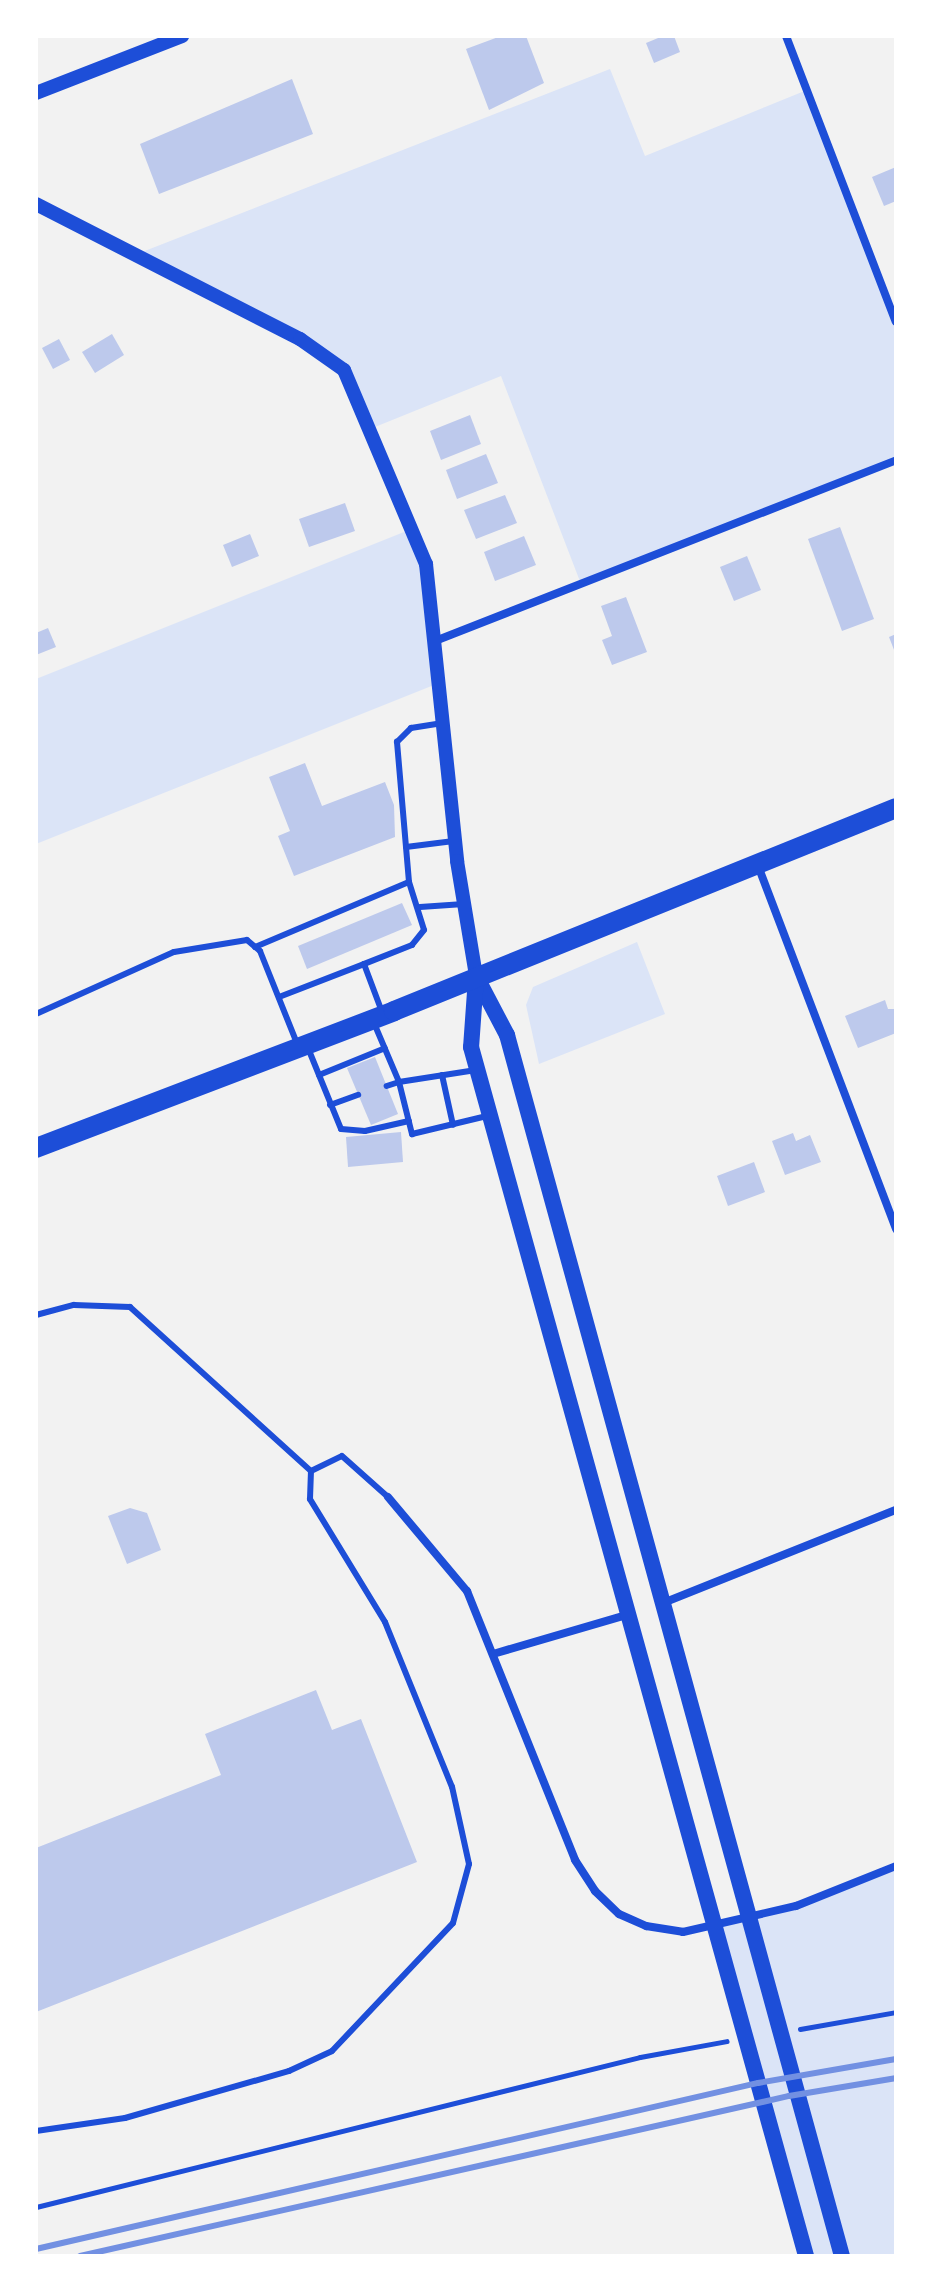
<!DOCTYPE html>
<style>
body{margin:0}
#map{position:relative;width:932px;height:2292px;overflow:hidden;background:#f2f2f2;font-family:"Titillium Web",sans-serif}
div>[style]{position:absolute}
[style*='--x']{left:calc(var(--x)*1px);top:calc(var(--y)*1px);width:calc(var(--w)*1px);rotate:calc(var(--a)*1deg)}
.green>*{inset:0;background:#dbe4f7}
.building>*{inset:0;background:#bdc9ec}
.path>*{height:5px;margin:-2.5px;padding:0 2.5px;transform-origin:2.5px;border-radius:2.5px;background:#1d4ed8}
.service>*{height:6px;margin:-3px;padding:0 3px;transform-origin:3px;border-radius:3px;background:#1d4ed8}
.minor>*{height:8px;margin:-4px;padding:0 4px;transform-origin:4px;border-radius:4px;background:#1d4ed8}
.tertiary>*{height:14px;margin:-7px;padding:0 7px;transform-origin:7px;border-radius:7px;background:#1d4ed8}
.secondary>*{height:16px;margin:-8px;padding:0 8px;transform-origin:8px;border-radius:8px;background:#1d4ed8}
.primary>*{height:20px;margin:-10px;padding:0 10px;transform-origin:10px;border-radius:10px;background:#1d4ed8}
.rail>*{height:6px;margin:-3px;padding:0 3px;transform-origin:3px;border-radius:3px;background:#7290e2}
span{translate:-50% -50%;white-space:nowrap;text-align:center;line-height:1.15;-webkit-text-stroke:6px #fff;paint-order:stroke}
.frame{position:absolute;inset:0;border:38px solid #fff;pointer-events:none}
</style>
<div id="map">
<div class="green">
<div style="clip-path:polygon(610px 69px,645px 156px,807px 90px,896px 322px,896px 460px,581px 584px,501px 376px,370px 429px,344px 370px,137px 254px)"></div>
<div style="clip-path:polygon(414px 528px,439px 683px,36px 844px,36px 679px)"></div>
<div style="clip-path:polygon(637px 942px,665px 1014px,539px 1064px,526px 1005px,533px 987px)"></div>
<div style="clip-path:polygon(896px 1866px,896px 2256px,808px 2256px,715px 1924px,796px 1906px)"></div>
</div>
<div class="building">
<div style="clip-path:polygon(501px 36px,526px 36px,544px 83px,489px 110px,466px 49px)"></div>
<div style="clip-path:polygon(663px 36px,674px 36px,680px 52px,654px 63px,646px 43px)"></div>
<div style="clip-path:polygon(292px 79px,313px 134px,159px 194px,140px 144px)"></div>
<div style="clip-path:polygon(896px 167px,896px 201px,884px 206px,872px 177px)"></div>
<div style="clip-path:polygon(112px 334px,124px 355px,95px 373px,82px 352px)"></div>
<div style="clip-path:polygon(59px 339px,70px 360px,53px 369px,42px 348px)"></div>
<div style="clip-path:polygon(470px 415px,481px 444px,441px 460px,430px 431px)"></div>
<div style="clip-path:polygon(486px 454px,498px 483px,457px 499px,446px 470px)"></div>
<div style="clip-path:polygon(505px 495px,517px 523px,476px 539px,464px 510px)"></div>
<div style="clip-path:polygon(345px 503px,355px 531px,309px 547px,299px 519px)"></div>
<div style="clip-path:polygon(840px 527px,874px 619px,842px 631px,808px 539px)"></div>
<div style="clip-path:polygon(250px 534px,259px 556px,232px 567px,223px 545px)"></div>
<div style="clip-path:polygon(524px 536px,536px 565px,495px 581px,484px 552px)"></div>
<div style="clip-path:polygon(747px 556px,761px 590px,734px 601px,720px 567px)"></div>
<div style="clip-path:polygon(626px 597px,647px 652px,612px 665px,602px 640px,612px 636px,601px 606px)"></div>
<div style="clip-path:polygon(48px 628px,56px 647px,36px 655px,36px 633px)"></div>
<div style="clip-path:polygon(896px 634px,896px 655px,889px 637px)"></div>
<div style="clip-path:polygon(305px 763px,322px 806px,385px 782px,394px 805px,395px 837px,294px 876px,278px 836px,290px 831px,269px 777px)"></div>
<div style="clip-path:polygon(402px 903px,412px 925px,307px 969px,298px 946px)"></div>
<div style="clip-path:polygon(885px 1000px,888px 1009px,896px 1009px,896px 1033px,858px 1048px,845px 1016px)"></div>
<div style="clip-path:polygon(375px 1057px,398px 1114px,371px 1125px,347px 1068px)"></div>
<div style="clip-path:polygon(401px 1132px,403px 1162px,348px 1167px,346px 1137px)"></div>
<div style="clip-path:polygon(793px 1133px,796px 1141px,810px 1135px,821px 1162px,785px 1175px,772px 1141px)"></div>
<div style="clip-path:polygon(754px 1162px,765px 1192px,728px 1206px,717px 1176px)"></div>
<div style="clip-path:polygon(130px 1508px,147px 1513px,161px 1550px,127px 1564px,108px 1516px)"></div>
<div style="clip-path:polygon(316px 1690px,332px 1730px,361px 1719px,417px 1862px,36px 2012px,36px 1848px,221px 1775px,205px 1734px)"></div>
</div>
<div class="path">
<div style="--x:800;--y:2029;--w:97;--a:-10"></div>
<div style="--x:36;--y:2207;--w:622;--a:-13.95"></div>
<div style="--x:640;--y:2057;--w:88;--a:-10.4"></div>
</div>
<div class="service">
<div style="--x:406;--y:847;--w:48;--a:-7.1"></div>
<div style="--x:409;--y:882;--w:141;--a:-94.9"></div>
<div style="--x:397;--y:742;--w:20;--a:-45"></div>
<div style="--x:411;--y:728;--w:32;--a:-9"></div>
<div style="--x:420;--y:907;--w:44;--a:-3.9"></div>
<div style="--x:255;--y:947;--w:167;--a:-22.9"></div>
<div style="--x:409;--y:882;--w:50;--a:72.6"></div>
<div style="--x:424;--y:930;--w:19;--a:129"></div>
<div style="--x:412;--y:945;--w:52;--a:158.4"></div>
<div style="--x:279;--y:997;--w:91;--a:-21.2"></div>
<div style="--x:364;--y:964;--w:51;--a:69.4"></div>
<div style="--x:36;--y:1014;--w:151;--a:-24.2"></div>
<div style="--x:174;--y:952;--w:74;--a:-9.3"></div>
<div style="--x:247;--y:940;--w:17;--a:40"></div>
<div style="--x:260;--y:951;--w:102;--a:68.2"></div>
<div style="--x:374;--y:1023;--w:64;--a:67"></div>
<div style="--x:399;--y:1082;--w:13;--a:162"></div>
<div style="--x:308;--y:1048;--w:87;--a:67.8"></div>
<div style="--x:341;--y:1129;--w:24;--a:5"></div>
<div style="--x:365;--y:1131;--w:45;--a:-12.8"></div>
<div style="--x:476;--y:1070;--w:78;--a:171.1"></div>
<div style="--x:399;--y:1082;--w:54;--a:76"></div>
<div style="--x:412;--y:1134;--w:77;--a:-13.5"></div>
<div style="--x:319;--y:1075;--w:71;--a:-22.2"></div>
<div style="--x:442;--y:1075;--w:51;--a:77.6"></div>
<div style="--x:330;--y:1105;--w:30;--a:-20"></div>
<div style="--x:36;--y:1315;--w:39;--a:-15"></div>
<div style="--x:74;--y:1305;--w:56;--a:2"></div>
<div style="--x:130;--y:1307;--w:244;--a:42.2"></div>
<div style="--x:36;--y:2131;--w:90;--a:-8.3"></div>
<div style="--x:125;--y:2118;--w:171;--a:-16"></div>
<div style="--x:289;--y:2071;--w:47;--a:-24.9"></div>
<div style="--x:332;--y:2051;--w:176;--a:-46.6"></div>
<div style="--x:453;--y:1923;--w:61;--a:-74.8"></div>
<div style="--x:469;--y:1864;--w:79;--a:-102.4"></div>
<div style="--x:452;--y:1787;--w:178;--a:-112.1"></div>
<div style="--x:385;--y:1622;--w:144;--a:-121.4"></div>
<div style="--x:310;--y:1499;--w:28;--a:-88"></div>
<div style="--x:311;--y:1471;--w:34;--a:-26"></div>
<div style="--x:342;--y:1456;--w:62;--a:41.7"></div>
</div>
<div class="minor">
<div style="--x:786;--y:36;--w:306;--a:69"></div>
<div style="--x:435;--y:641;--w:495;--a:-21.4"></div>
<div style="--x:757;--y:863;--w:392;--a:69.2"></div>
<div style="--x:388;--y:1497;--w:123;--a:50"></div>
<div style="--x:467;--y:1591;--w:290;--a:68.1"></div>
<div style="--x:575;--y:1860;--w:37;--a:57"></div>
<div style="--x:595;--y:1891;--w:33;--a:44"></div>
<div style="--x:619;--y:1914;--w:30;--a:24"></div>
<div style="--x:646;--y:1926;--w:37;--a:9"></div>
<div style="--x:683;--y:1932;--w:116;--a:-13"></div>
<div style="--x:796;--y:1906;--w:108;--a:-21.8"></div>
<div style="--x:663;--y:1603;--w:251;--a:-21.8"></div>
<div style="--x:493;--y:1654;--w:143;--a:-16.3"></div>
</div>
<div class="tertiary">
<div style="--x:36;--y:93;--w:157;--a:-21.3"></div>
<div style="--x:36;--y:204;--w:297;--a:27.1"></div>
<div style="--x:300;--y:339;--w:54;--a:35.2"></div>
<div style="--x:344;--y:370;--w:211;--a:67.1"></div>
<div style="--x:426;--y:564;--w:299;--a:84"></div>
<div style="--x:457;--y:861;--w:117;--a:80.6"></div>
</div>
<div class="secondary">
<div style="--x:476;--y:976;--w:67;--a:62.3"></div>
<div style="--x:507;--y:1035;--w:1266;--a:74.66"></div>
<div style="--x:476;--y:978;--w:69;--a:94.1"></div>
<div style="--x:471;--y:1047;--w:1255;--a:74.51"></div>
</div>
<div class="primary">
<div style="--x:36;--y:1148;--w:383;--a:-20.9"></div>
<div style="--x:394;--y:1011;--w:541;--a:-22.02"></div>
</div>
<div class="rail">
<div style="--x:36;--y:2249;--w:741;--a:-12.95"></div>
<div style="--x:758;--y:2083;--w:140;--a:-9.9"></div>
<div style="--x:80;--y:2256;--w:727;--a:-12.72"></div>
<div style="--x:789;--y:2096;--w:109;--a:-9.5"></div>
</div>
<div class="frame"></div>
</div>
